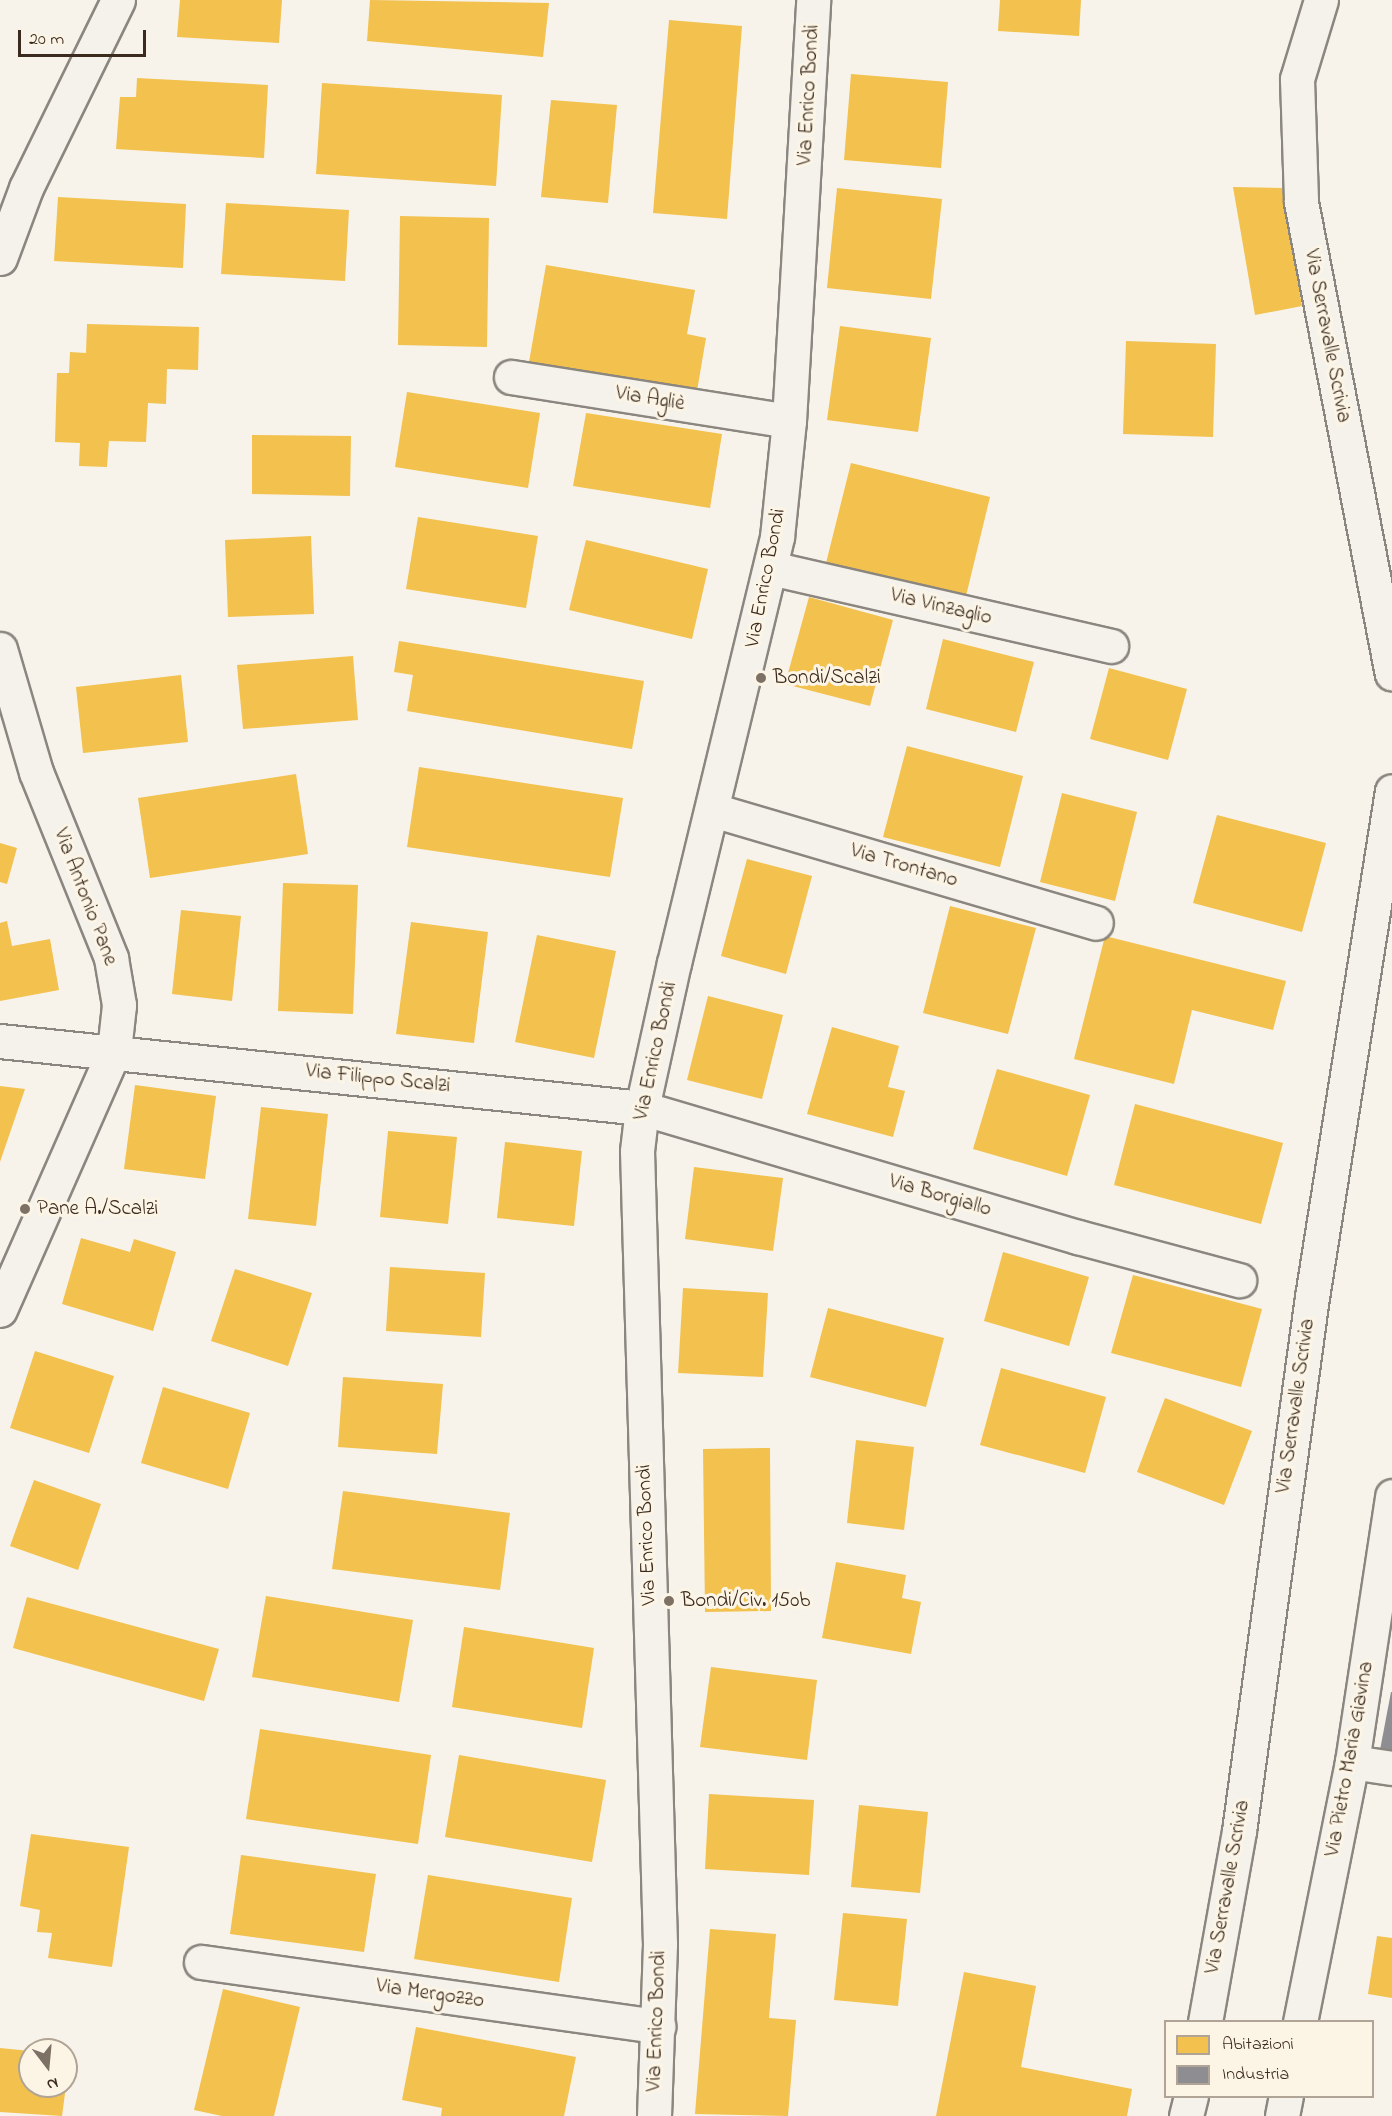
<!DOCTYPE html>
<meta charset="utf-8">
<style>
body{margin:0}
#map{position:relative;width:1392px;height:2116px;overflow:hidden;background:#f7f3ea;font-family:"Indie Flower",sans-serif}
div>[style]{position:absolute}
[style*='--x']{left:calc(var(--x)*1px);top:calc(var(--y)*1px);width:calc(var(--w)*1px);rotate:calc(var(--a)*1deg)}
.homes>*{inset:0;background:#f2c14e}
.industry>*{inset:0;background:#8d8d92}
.roads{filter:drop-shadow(2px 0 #8b867f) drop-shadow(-2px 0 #8b867f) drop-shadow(0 2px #8b867f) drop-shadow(0 -2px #8b867f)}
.minor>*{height:33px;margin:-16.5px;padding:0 16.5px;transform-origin:16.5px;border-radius:16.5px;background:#f5f2ec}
.dots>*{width:16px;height:16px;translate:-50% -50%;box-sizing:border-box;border:3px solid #fcf5e5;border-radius:50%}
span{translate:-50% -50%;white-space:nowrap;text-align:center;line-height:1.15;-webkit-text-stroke:6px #fcf5e5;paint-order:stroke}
.street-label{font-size:21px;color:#3b2a1e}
.poi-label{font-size:21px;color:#3b2a1e}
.left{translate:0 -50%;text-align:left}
.legend{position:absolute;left:1164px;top:2020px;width:210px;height:78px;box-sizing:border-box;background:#fcf5e5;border:2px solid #afa495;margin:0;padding:8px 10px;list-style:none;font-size:18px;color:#3b2a1e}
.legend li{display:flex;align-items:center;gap:12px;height:30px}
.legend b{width:30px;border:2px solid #afa495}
.north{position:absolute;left:18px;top:2038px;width:60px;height:60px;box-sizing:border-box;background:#fcf5e5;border:2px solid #afa495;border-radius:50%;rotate:164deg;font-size:16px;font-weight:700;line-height:24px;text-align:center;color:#3b2a1e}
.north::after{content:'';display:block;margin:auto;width:21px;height:27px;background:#7d7065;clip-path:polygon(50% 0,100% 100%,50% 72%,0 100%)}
.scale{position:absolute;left:18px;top:30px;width:128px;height:27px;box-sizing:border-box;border:3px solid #3b2a1e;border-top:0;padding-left:8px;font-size:18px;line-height:21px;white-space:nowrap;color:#3b2a1e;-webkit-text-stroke:4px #fcf5e5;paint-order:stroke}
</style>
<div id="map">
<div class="homes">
<div style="clip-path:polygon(180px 0,282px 0,279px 43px,177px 37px)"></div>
<div style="clip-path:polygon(370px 0,549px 3px,543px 57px,367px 41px)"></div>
<div style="clip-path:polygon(1000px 0,1081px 0,1079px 36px,998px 31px)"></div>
<div style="clip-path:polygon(669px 20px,742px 26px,727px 219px,653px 213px)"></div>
<div style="clip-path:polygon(851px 74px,948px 82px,941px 168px,844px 160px)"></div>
<div style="clip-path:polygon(137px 78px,268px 85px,264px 158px,116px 149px,120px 97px,136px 97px)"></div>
<div style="clip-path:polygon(322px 83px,502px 95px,496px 186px,316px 174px)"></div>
<div style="clip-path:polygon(551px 100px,617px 105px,608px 203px,541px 197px)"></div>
<div style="clip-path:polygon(1233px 187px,1282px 188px,1302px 306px,1255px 315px)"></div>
<div style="clip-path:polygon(837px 188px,942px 199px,931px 299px,827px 288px)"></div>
<div style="clip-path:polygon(58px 197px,186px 204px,183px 268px,54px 261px)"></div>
<div style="clip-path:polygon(226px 203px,349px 210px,345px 281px,221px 274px)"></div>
<div style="clip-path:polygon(400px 216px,489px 218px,487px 347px,398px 345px)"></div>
<div style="clip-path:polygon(546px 265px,695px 290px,687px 334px,706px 338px,697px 391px,529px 362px)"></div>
<div style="clip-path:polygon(87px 324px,199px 327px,198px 370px,167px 369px,166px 404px,148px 403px,146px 442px,109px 441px,107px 467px,79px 466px,80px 443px,55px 442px,57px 373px,69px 373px,70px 352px,86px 353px)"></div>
<div style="clip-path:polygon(840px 326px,931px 338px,918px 432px,827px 420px)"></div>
<div style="clip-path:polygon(1126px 341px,1216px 344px,1213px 437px,1123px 434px)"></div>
<div style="clip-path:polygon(407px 392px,540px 413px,528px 488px,395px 467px)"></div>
<div style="clip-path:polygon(586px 413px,722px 434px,710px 508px,573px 486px)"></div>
<div style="clip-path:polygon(252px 435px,351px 436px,350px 496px,252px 494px)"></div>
<div style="clip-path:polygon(851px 463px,990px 497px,966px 596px,826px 563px)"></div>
<div style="clip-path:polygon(418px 517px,538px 536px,526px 608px,406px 589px)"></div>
<div style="clip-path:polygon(311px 536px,314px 614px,228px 617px,225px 540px)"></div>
<div style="clip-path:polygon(586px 540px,708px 569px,692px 639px,569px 610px)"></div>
<div style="clip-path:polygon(809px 597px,893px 620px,870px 706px,785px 684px)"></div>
<div style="clip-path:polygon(943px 639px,1034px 662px,1016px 732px,926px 709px)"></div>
<div style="clip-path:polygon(399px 641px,644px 681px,632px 749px,407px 711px,413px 675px,394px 672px)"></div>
<div style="clip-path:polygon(353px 656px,358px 720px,243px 729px,237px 665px)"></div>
<div style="clip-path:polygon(1109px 668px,1187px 689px,1168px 760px,1090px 739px)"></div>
<div style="clip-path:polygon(181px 675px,188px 742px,83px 753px,76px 687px)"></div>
<div style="clip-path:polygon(907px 746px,1023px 776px,1000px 867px,883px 837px)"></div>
<div style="clip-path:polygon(419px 767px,623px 798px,610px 877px,407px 847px)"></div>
<div style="clip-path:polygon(296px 774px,308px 854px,150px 878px,138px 798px)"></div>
<div style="clip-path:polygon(1062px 793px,1137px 812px,1115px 901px,1040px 882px)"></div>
<div style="clip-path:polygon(1217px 815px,1326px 843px,1302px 932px,1193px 903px)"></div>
<div style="clip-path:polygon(0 843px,17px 848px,7px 884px,0 882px)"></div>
<div style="clip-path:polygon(747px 859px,812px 876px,786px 974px,721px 956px)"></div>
<div style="clip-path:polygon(283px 883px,358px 885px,353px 1014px,278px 1011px)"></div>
<div style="clip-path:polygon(950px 906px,1036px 928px,1008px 1034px,923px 1013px)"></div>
<div style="clip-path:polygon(181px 910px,241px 916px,232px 1001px,172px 994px)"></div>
<div style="clip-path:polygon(7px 921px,12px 946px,50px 939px,59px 990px,0 1001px,0 923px)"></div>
<div style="clip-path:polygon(411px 922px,488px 932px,474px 1043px,396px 1034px)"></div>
<div style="clip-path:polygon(537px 935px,616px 951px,594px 1058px,515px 1042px)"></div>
<div style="clip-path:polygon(1105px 936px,1286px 981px,1273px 1030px,1192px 1010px,1174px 1084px,1074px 1059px)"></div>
<div style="clip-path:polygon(708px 996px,783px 1015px,762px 1099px,687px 1080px)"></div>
<div style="clip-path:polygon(832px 1027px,899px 1046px,888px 1087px,905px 1091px,893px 1137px,807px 1114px)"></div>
<div style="clip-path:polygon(997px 1069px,1090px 1095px,1067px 1176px,973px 1149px)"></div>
<div style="clip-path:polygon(135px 1085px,216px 1096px,205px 1179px,124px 1169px)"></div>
<div style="clip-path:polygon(0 1086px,25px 1089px,0 1162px)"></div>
<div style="clip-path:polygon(1135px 1104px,1283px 1143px,1261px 1224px,1114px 1185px)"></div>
<div style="clip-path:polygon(261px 1107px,328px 1114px,316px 1226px,248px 1219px)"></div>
<div style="clip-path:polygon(388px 1131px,457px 1137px,448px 1224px,380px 1217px)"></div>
<div style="clip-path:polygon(505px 1142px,582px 1151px,574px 1226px,497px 1218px)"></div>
<div style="clip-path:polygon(694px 1167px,783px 1178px,773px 1251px,685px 1239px)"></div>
<div style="clip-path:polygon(81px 1238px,130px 1252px,134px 1239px,176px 1252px,153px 1331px,62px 1304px)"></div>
<div style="clip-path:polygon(1003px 1252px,1089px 1277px,1069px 1346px,984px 1321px)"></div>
<div style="clip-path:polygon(390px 1267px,485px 1273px,481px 1337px,386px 1331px)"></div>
<div style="clip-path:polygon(235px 1269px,312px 1293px,288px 1366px,211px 1341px)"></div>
<div style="clip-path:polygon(1133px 1275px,1262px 1309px,1241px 1387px,1111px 1353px)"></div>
<div style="clip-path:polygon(683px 1288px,768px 1293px,763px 1377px,678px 1373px)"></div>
<div style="clip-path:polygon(828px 1308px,944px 1338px,926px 1407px,810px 1377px)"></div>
<div style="clip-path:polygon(35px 1351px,114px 1376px,89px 1453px,10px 1428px)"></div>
<div style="clip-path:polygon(1001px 1368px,1106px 1397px,1085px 1473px,980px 1445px)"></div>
<div style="clip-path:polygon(343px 1377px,443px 1384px,437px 1454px,338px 1447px)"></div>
<div style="clip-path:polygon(163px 1387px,250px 1413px,228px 1489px,141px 1463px)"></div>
<div style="clip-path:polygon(1165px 1398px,1252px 1431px,1224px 1505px,1137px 1472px)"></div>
<div style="clip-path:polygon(856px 1440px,914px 1447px,904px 1530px,847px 1523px)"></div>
<div style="clip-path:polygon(770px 1448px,771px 1611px,705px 1612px,703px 1449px)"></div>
<div style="clip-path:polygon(34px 1480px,101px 1504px,78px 1570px,10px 1546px)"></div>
<div style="clip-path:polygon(343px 1491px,510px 1513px,500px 1590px,332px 1569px)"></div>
<div style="clip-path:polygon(836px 1562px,906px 1575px,902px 1598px,921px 1602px,911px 1654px,822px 1638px)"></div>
<div style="clip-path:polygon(266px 1596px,413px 1620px,399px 1702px,252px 1677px)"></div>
<div style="clip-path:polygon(27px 1597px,219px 1649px,204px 1701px,13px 1648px)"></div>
<div style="clip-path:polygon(464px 1627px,594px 1648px,582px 1728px,452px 1707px)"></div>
<div style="clip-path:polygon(711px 1667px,817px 1680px,807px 1760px,700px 1747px)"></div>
<div style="clip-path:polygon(260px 1729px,431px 1755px,418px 1844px,246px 1819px)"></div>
<div style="clip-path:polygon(459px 1755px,606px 1780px,592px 1862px,445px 1837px)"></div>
<div style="clip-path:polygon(709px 1794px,814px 1800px,809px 1875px,705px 1869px)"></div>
<div style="clip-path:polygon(859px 1805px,928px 1812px,920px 1893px,851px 1887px)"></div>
<div style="clip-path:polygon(31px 1834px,129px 1847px,112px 1967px,48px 1958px,52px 1933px,37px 1932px,40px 1910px,20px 1906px)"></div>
<div style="clip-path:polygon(241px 1855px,376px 1874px,364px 1952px,230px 1934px)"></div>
<div style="clip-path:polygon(428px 1875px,572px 1898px,559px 1982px,414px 1959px)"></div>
<div style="clip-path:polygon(843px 1913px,907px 1919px,898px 2006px,834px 2000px)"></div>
<div style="clip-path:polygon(710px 1929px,776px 1934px,769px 2018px,796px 2020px,788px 2116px,695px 2114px)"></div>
<div style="clip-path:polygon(1377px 1936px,1392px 1938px,1392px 1998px,1368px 1994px)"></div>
<div style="clip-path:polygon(964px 1972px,1036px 1986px,1021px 2067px,1132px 2089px,1127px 2116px,936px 2116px)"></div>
<div style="clip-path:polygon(223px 1989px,300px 2007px,274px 2116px,222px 2116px,194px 2110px)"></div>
<div style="clip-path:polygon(416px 2027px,576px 2057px,564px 2116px,441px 2116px,442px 2108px,402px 2100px)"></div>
<div style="clip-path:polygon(0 2048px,30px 2051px,30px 2086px,66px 2086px,62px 2116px,0 2112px)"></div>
</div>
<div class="industry">
<div style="clip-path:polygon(1391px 1692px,1392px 1692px,1392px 1752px,1380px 1750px)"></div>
</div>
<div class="roads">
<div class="minor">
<div style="--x:1321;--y:0;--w:83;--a:106.9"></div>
<div style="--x:1297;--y:79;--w:123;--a:88.1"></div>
<div style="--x:1301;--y:202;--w:480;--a:79.1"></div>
<div style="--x:0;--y:258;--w:75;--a:-69.6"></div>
<div style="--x:26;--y:188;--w:209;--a:-63.9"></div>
<div style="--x:511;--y:377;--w:281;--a:9"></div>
<div style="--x:771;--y:568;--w:349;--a:12.9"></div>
<div style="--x:0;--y:649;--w:128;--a:73.7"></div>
<div style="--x:36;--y:772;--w:201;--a:68"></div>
<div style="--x:111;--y:958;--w:48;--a:80.3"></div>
<div style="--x:119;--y:1005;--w:46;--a:96.2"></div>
<div style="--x:114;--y:1051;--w:283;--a:113.8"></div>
<div style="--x:713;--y:810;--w:399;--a:16.4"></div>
<div style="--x:0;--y:1041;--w:645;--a:5.96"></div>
<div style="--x:642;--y:1108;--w:455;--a:16.5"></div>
<div style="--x:1078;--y:1237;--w:167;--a:15"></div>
<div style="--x:1352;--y:1762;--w:40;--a:8.5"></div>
<div style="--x:201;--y:1962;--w:462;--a:8"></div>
<div style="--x:1205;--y:2022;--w:194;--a:-79.9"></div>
<div style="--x:1239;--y:1831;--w:539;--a:-82.22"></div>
<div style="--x:1312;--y:1297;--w:512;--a:-81.02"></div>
<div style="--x:1300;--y:2022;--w:265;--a:-78.7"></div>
<div style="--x:1352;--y:1762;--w:269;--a:-81.4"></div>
<div style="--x:654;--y:2116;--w:172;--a:-88"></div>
<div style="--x:660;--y:1944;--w:793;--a:-91.66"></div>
<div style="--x:637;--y:1151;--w:43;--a:-83.4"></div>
<div style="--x:642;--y:1108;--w:148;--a:-77.6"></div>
<div style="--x:674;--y:963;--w:438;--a:-76.4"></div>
<div style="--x:777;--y:537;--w:117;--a:-84.1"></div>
<div style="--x:789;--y:421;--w:422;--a:-86.7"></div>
<div style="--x:1186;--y:2116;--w:21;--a:-76"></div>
<div style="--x:1282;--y:2116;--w:20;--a:-79"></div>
</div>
</div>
<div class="dots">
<div style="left:761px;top:678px;background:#7d7065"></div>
<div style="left:25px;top:1209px;background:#7d7065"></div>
<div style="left:669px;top:1601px;background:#7d7065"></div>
</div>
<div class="street-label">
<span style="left:809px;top:95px;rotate:-87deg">Via Enrico Bondi</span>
<span style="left:1327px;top:336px;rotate:79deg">Via Serravalle Scrivia</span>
<span style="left:650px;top:399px;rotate:9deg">Via Agliè</span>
<span style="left:766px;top:578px;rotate:-79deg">Via Enrico Bondi</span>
<span style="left:941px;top:607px;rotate:13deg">Via Vinzaglio</span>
<span style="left:904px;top:866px;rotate:16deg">Via Trontano</span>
<span style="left:85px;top:897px;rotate:69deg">Via Antonio Pane</span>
<span style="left:656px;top:1051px;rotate:-78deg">Via Enrico Bondi</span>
<span style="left:378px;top:1079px;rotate:6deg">Via Filippo Scalzi</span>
<span style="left:940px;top:1196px;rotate:16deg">Via Borgiallo</span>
<span style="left:1296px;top:1406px;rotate:-82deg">Via Serravalle Scrivia</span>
<span style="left:647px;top:1535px;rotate:-92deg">Via Enrico Bondi</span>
<span style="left:1350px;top:1759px;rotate:-80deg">Via Pietro Maria Giavina</span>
<span style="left:1228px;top:1887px;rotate:-80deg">Via Serravalle Scrivia</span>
<span style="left:430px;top:1994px;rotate:8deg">Via Mergozzo</span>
<span style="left:657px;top:2021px;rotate:-88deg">Via Enrico Bondi</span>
</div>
<div class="poi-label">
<span class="left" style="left:773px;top:678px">Bondi/Scalzi</span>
<span class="left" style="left:37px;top:1209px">Pane A./Scalzi</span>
<span class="left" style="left:681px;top:1601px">Bondi/Civ. 150b</span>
</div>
<ul class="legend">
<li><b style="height:16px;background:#f2c14e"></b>Abitazioni</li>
<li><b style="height:16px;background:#8d8d92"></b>Industria</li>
</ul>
<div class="north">N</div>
<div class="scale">20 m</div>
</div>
